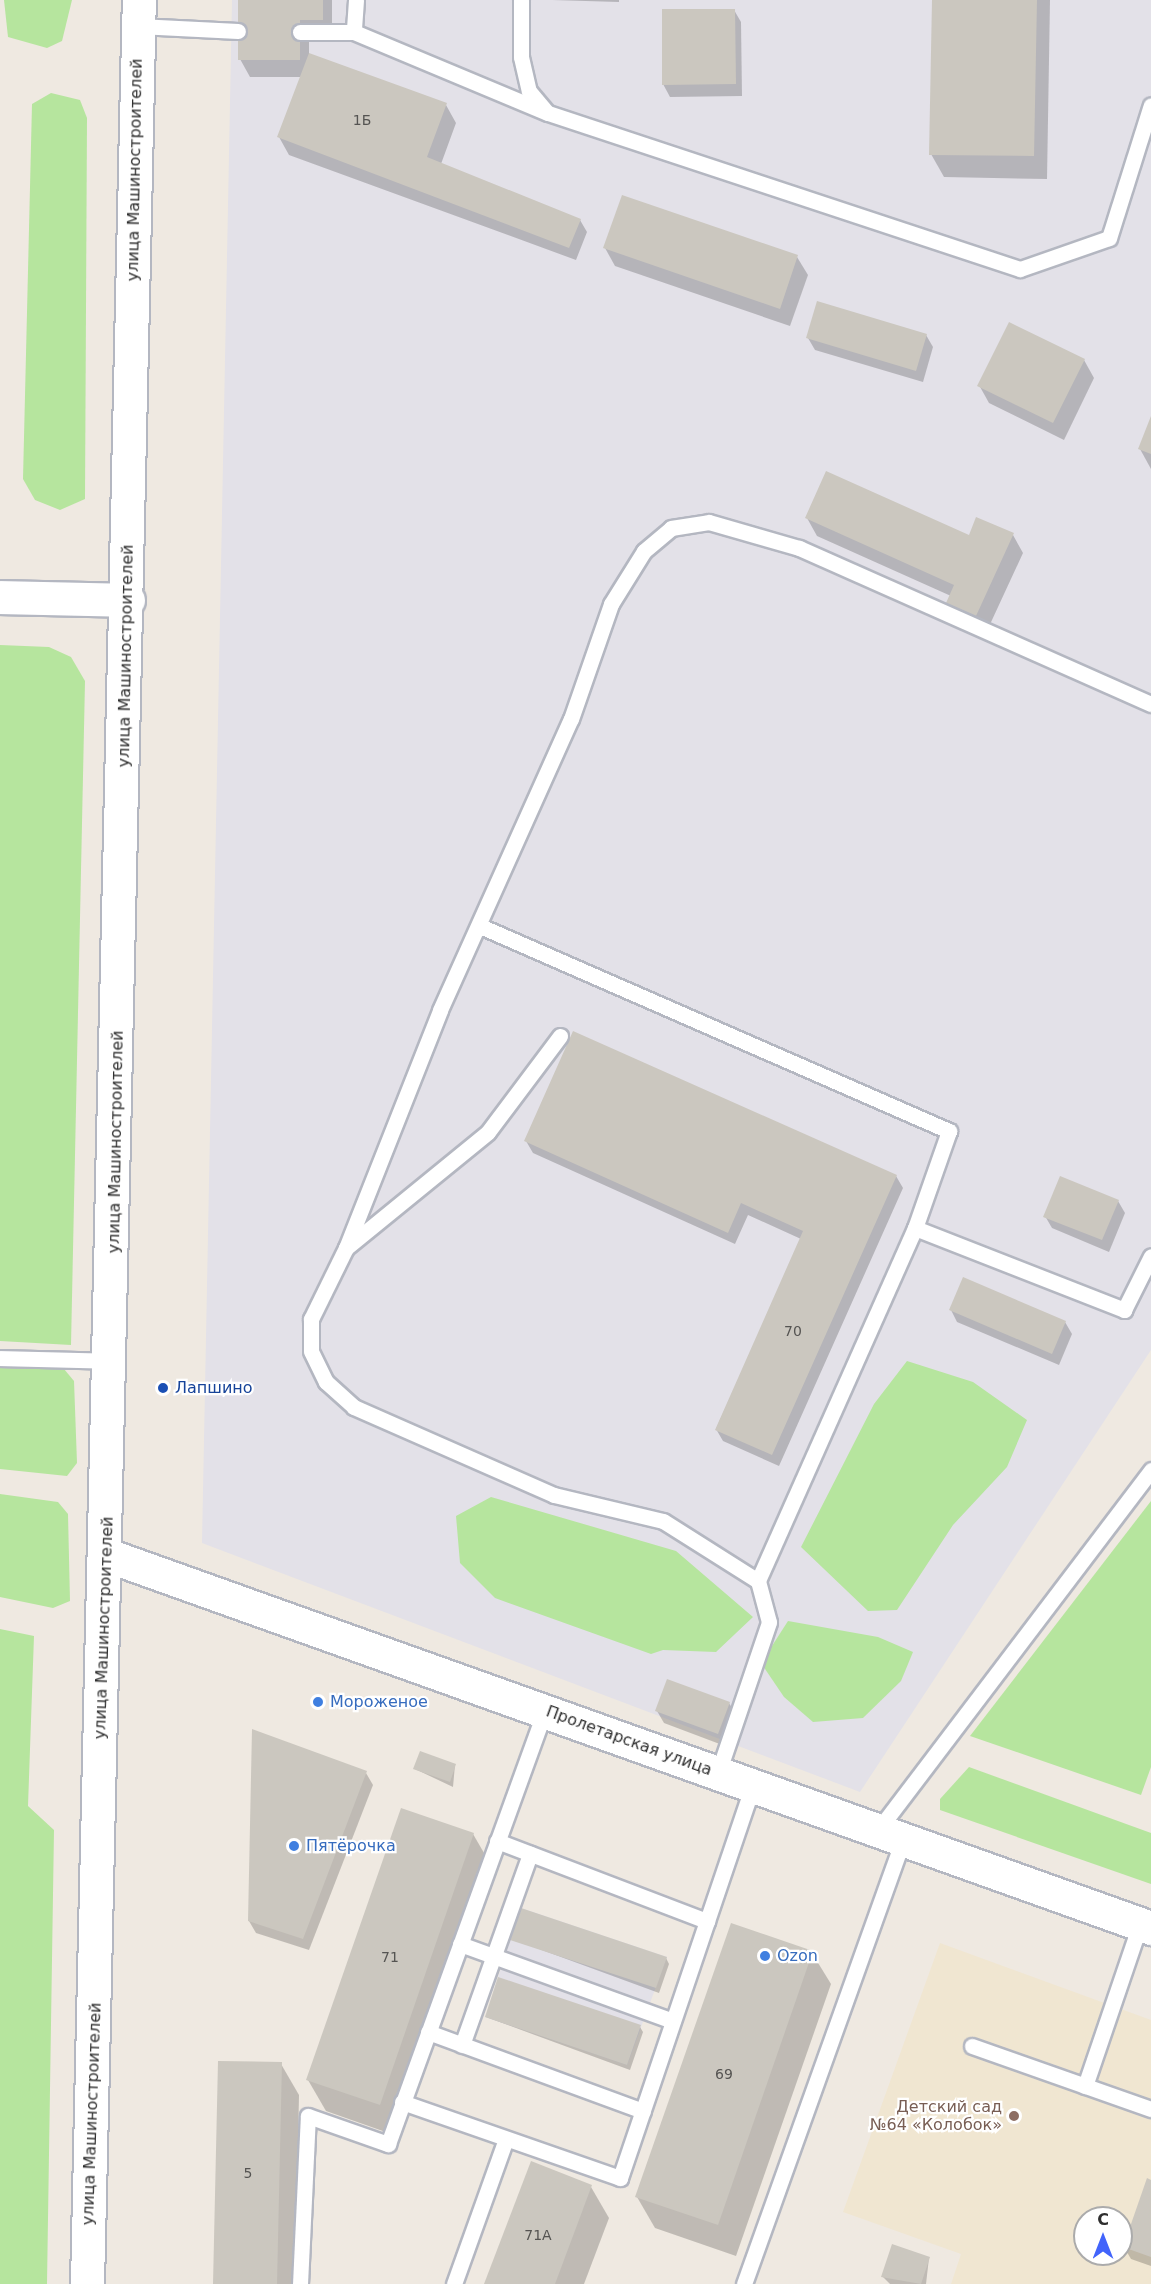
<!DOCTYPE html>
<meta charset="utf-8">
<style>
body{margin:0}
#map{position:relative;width:1151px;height:2284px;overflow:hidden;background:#efe9e1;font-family:"DejaVu Sans",sans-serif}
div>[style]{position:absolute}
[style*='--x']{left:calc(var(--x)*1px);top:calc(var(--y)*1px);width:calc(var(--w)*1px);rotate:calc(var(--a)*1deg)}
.industrial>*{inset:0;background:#e3e1e8}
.education>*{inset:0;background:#f0e6d1}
.green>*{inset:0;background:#b6e59e}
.shadow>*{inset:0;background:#0003}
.building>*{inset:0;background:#cbc7bf}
.roads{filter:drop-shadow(2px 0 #b4b7c1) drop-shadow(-2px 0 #b4b7c1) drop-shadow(0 2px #b4b7c1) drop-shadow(0 -2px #b4b7c1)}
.lane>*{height:15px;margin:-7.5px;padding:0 7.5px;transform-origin:7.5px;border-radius:7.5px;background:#fff}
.secondary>*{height:33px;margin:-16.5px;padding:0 16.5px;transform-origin:16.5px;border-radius:16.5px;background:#fff}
.dots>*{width:16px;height:16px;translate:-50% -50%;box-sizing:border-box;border:3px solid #fff;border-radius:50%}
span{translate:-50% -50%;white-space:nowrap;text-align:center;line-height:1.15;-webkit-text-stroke:4.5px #fff;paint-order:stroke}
.number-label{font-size:14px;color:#555452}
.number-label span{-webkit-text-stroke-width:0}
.street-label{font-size:16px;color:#2e2e2e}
.transit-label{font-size:16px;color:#164399}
.left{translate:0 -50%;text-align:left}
.shop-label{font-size:16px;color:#366cbe}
.education-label{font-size:16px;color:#785e54}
.right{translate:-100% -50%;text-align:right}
.north{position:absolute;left:1073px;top:2206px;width:60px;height:60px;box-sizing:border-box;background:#fff;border:2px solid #ababab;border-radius:50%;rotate:0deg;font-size:16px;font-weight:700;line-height:24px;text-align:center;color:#2e2e2e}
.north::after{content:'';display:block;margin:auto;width:21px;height:27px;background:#4264fb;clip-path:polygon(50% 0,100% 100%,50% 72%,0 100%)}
</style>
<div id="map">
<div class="industrial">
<div style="clip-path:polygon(232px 0,1151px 0,1151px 1350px,860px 1792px,202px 1543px)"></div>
<div style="clip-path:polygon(521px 1908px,667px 1957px,627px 2065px,485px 2017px)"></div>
</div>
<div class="education">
<div style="clip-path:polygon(evenodd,940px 1943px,1151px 2020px,1151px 2284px,951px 2284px,961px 2254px,843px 2212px,940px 1943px,1085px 2218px,1121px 2218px,1121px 2254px,1085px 2254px,1085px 2218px)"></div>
</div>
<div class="green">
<div style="clip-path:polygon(4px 0,72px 0,62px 41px,47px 48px,8px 37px)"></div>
<div style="clip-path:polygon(51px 93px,80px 100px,87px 118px,85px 499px,60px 510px,35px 500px,23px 479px,32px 104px)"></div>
<div style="clip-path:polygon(0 645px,49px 647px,71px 657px,85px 681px,71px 1345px,0 1341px)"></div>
<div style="clip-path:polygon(907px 1361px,973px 1382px,1027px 1420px,1007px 1467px,953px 1525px,897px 1610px,868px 1611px,801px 1547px,874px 1404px)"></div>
<div style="clip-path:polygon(0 1368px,64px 1369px,74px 1381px,77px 1463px,67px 1476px,0 1469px)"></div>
<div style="clip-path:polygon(0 1494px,58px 1502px,68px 1514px,70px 1601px,53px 1608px,0 1597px)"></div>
<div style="clip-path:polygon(491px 1497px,676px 1551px,753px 1617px,716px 1652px,663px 1650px,651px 1654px,495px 1598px,460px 1563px,456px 1516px)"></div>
<div style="clip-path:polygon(1151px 1501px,1151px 1767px,1141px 1795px,970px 1736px)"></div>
<div style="clip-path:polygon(788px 1621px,878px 1637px,913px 1652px,901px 1681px,863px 1718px,813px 1722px,784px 1697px,761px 1663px)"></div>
<div style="clip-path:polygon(0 1629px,34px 1636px,28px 1806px,54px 1830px,47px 2284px,0 2284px)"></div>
<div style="clip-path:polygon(969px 1767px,1151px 1833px,1151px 1884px,940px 1810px,940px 1799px)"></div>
</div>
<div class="shadow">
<div style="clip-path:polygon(239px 0,332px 0,332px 38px,309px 38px,309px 54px,446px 105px,456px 123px,441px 164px,580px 220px,587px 232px,576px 260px,289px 155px,279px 137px,301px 77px,250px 77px,240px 59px)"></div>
<div style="clip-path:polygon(552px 0,619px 0,619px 2px)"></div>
<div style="clip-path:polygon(933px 0,1050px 0,1047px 179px,944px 177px,931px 154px)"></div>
<div style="clip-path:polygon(734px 10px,741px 22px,742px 96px,670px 97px,663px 84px)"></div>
<div style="clip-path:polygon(605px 248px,797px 257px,808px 275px,790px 326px,615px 266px)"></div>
<div style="clip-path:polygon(926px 335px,933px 347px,923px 382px,815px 350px,808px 338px)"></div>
<div style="clip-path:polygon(1084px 360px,1094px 378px,1064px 440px,989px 403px,979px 385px)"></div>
<div style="clip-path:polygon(1151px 420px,1151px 469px,1140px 449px)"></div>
<div style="clip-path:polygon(807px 518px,969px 537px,1013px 535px,1023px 553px,986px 633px,958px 621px,948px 603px,951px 596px,817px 536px)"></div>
<div style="clip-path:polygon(526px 1141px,896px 1176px,903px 1188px,779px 1466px,723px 1441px,716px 1429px,801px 1239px,748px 1215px,735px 1244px,533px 1153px)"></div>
<div style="clip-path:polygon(1118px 1201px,1125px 1213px,1109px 1252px,1052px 1228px,1045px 1216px)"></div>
<div style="clip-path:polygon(951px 1310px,1065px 1322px,1072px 1334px,1059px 1365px,957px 1322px)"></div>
<div style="clip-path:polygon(729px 1703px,736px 1715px,725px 1746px,664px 1723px,657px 1711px)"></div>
<div style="clip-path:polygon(455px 1765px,453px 1787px,415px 1769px)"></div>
<div style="clip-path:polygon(366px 1773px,373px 1785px,309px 1950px,256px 1933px,249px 1921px)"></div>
<div style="clip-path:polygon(473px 1834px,491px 1865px,397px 2136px,326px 2111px,308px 2080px)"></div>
<div style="clip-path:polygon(732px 1925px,812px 1953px,831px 1984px,736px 2256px,655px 2228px,637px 2197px)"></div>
<div style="clip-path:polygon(512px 1939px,666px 1958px,669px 1964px,659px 1993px)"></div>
<div style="clip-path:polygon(486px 2017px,640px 2027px,643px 2032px,630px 2070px)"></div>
<div style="clip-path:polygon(281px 2064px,299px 2095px,295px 2284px,215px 2284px)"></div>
<div style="clip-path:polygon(1151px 2181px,1151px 2266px,1131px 2259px,1124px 2247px)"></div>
<div style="clip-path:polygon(591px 2187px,609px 2218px,584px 2284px,486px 2284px)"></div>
<div style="clip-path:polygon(929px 2258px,926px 2284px,890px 2284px,883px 2277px)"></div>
</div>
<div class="building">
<div style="clip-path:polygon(238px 0,323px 0,323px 20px,300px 20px,300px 60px,238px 60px)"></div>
<div style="clip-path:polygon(932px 0,1037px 0,1034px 156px,929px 155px)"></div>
<div style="clip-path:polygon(662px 9px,735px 9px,736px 84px,662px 85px)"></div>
<div style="clip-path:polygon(309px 53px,447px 103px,427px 157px,581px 219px,569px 248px,277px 137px)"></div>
<div style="clip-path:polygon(622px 195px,798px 255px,780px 309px,603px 248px)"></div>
<div style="clip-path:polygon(817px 301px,927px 334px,916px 371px,806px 338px)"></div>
<div style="clip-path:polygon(1009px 322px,1085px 359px,1053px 423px,977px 386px)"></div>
<div style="clip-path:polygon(1151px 416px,1151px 454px,1138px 449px)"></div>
<div style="clip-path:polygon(826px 471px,969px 535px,976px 517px,1014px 533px,976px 616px,946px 603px,954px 585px,805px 518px)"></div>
<div style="clip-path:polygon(573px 1031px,897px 1175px,772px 1455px,715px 1430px,803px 1231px,741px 1203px,728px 1233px,524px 1141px)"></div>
<div style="clip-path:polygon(1060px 1176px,1119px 1200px,1102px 1240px,1043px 1217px)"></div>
<div style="clip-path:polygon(963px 1277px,1066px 1321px,1052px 1354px,949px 1310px)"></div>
<div style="clip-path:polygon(667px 1679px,730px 1702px,718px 1734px,655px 1711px)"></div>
<div style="clip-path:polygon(252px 1729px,367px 1771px,303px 1939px,248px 1921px)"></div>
<div style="clip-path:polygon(420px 1751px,456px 1764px,450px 1782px,413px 1769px)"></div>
<div style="clip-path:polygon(401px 1808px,474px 1833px,380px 2105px,306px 2080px)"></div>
<div style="clip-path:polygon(521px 1908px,667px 1957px,656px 1988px,510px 1940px)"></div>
<div style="clip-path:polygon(731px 1923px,813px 1951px,718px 2225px,635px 2197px)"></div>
<div style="clip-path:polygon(498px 1977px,641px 2025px,627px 2065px,485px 2017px)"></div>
<div style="clip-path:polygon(218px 2061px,282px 2062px,277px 2284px,213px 2284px)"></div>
<div style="clip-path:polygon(531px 2161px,592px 2185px,555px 2284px,484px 2284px)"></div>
<div style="clip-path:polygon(1147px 2178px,1151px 2180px,1151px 2257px,1123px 2247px)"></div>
<div style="clip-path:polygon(892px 2244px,930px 2257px,921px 2284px,881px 2277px)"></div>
</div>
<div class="roads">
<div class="lane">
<div style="--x:356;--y:0;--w:32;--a:94"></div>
<div style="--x:354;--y:32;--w:210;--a:22.7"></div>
<div style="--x:548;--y:113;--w:497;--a:18.3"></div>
<div style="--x:1020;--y:269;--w:94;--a:-19.2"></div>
<div style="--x:1109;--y:238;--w:139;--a:-72.5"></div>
<div style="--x:521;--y:0;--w:57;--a:90"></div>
<div style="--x:521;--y:57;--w:35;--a:77"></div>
<div style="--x:529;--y:91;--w:25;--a:50"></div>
<div style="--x:138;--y:26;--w:100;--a:2.9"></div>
<div style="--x:300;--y:32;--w:54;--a:0"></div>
<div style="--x:480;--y:926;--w:512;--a:23.61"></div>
<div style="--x:949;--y:1131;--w:103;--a:109.3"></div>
<div style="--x:915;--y:1228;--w:386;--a:114"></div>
<div style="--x:758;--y:1581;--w:112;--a:-147.7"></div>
<div style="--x:663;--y:1521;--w:112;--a:-166.6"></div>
<div style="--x:554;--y:1495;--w:219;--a:-156.3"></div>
<div style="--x:354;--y:1407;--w:38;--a:-138"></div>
<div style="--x:326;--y:1382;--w:34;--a:-116"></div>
<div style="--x:311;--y:1351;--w:32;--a:-90"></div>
<div style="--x:311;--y:1319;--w:79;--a:-63.8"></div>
<div style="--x:346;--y:1248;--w:256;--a:-68.4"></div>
<div style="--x:440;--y:1010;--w:319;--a:-65.8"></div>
<div style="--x:571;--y:719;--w:122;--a:-70.8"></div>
<div style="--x:611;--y:604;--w:62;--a:-58.1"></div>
<div style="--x:644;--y:551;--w:35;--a:-40"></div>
<div style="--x:671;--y:528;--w:38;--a:-9"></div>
<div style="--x:709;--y:522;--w:94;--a:16.1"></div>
<div style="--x:799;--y:548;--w:385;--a:23.9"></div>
<div style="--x:915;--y:1228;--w:225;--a:21.4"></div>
<div style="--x:1124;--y:1310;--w:60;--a:-63.4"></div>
<div style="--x:346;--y:1248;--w:183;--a:-39.2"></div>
<div style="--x:488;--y:1132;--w:120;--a:-53.1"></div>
<div style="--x:0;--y:1358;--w:111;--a:1.5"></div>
<div style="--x:718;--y:1773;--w:159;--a:-71.3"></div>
<div style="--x:769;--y:1622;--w:42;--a:-105"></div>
<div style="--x:878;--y:1830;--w:452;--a:-52.8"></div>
<div style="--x:497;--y:1841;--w:225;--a:20.9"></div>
<div style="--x:460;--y:1944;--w:226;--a:19.9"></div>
<div style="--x:428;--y:2032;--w:229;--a:20.2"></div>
<div style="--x:462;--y:2045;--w:203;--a:-70.4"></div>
<div style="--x:972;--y:2046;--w:190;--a:19.4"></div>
<div style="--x:1085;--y:2086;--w:171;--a:-71.2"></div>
<div style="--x:402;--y:2102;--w:231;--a:19.2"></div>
<div style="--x:620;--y:2178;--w:414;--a:-71.3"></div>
<div style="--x:300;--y:2284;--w:168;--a:-87.3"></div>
<div style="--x:308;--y:2116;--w:85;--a:19.3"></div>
<div style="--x:388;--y:2144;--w:461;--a:-70.1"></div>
<div style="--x:454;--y:2284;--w:154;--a:-70.3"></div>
<div style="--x:744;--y:2284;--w:473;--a:-70.3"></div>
</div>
<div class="secondary">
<div style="--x:0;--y:597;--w:128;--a:1.3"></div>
<div style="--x:107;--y:1555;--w:1109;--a:19.66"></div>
<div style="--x:87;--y:2284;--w:2285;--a:-88.7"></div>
</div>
</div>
<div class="dots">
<div style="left:163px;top:1388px;background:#1a4fb4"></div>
<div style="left:318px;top:1702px;background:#3f7fe0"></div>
<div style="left:294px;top:1846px;background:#3f7fe0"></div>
<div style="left:765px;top:1956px;background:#3f7fe0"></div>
<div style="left:1014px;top:2116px;background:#8d6e63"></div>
</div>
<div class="number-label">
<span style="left:362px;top:120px">1Б</span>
<span style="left:793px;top:1331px">70</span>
<span style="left:390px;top:1957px">71</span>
<span style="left:724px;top:2074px">69</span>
<span style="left:248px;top:2173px">5</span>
<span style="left:538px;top:2235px">71А</span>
</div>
<div class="street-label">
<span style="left:135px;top:170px;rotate:-89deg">улица Машиностроителей</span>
<span style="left:126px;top:656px;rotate:-89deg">улица Машиностроителей</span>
<span style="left:116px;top:1142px;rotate:-89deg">улица Машиностроителей</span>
<span style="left:104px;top:1628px;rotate:-88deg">улица Машиностроителей</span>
<span style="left:629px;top:1741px;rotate:20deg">Пролетарская улица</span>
<span style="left:92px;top:2114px;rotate:-88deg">улица Машиностроителей</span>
</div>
<div class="transit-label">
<span class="left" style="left:175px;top:1388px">Лапшино</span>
</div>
<div class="shop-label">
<span class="left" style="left:330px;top:1702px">Мороженое</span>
<span class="left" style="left:306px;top:1846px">Пятёрочка</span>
<span class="left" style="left:777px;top:1956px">Ozon</span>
</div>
<div class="education-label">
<span class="right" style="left:1002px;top:2116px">Детский сад<br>№64 «Колобок»</span>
</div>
<div class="north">С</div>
</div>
